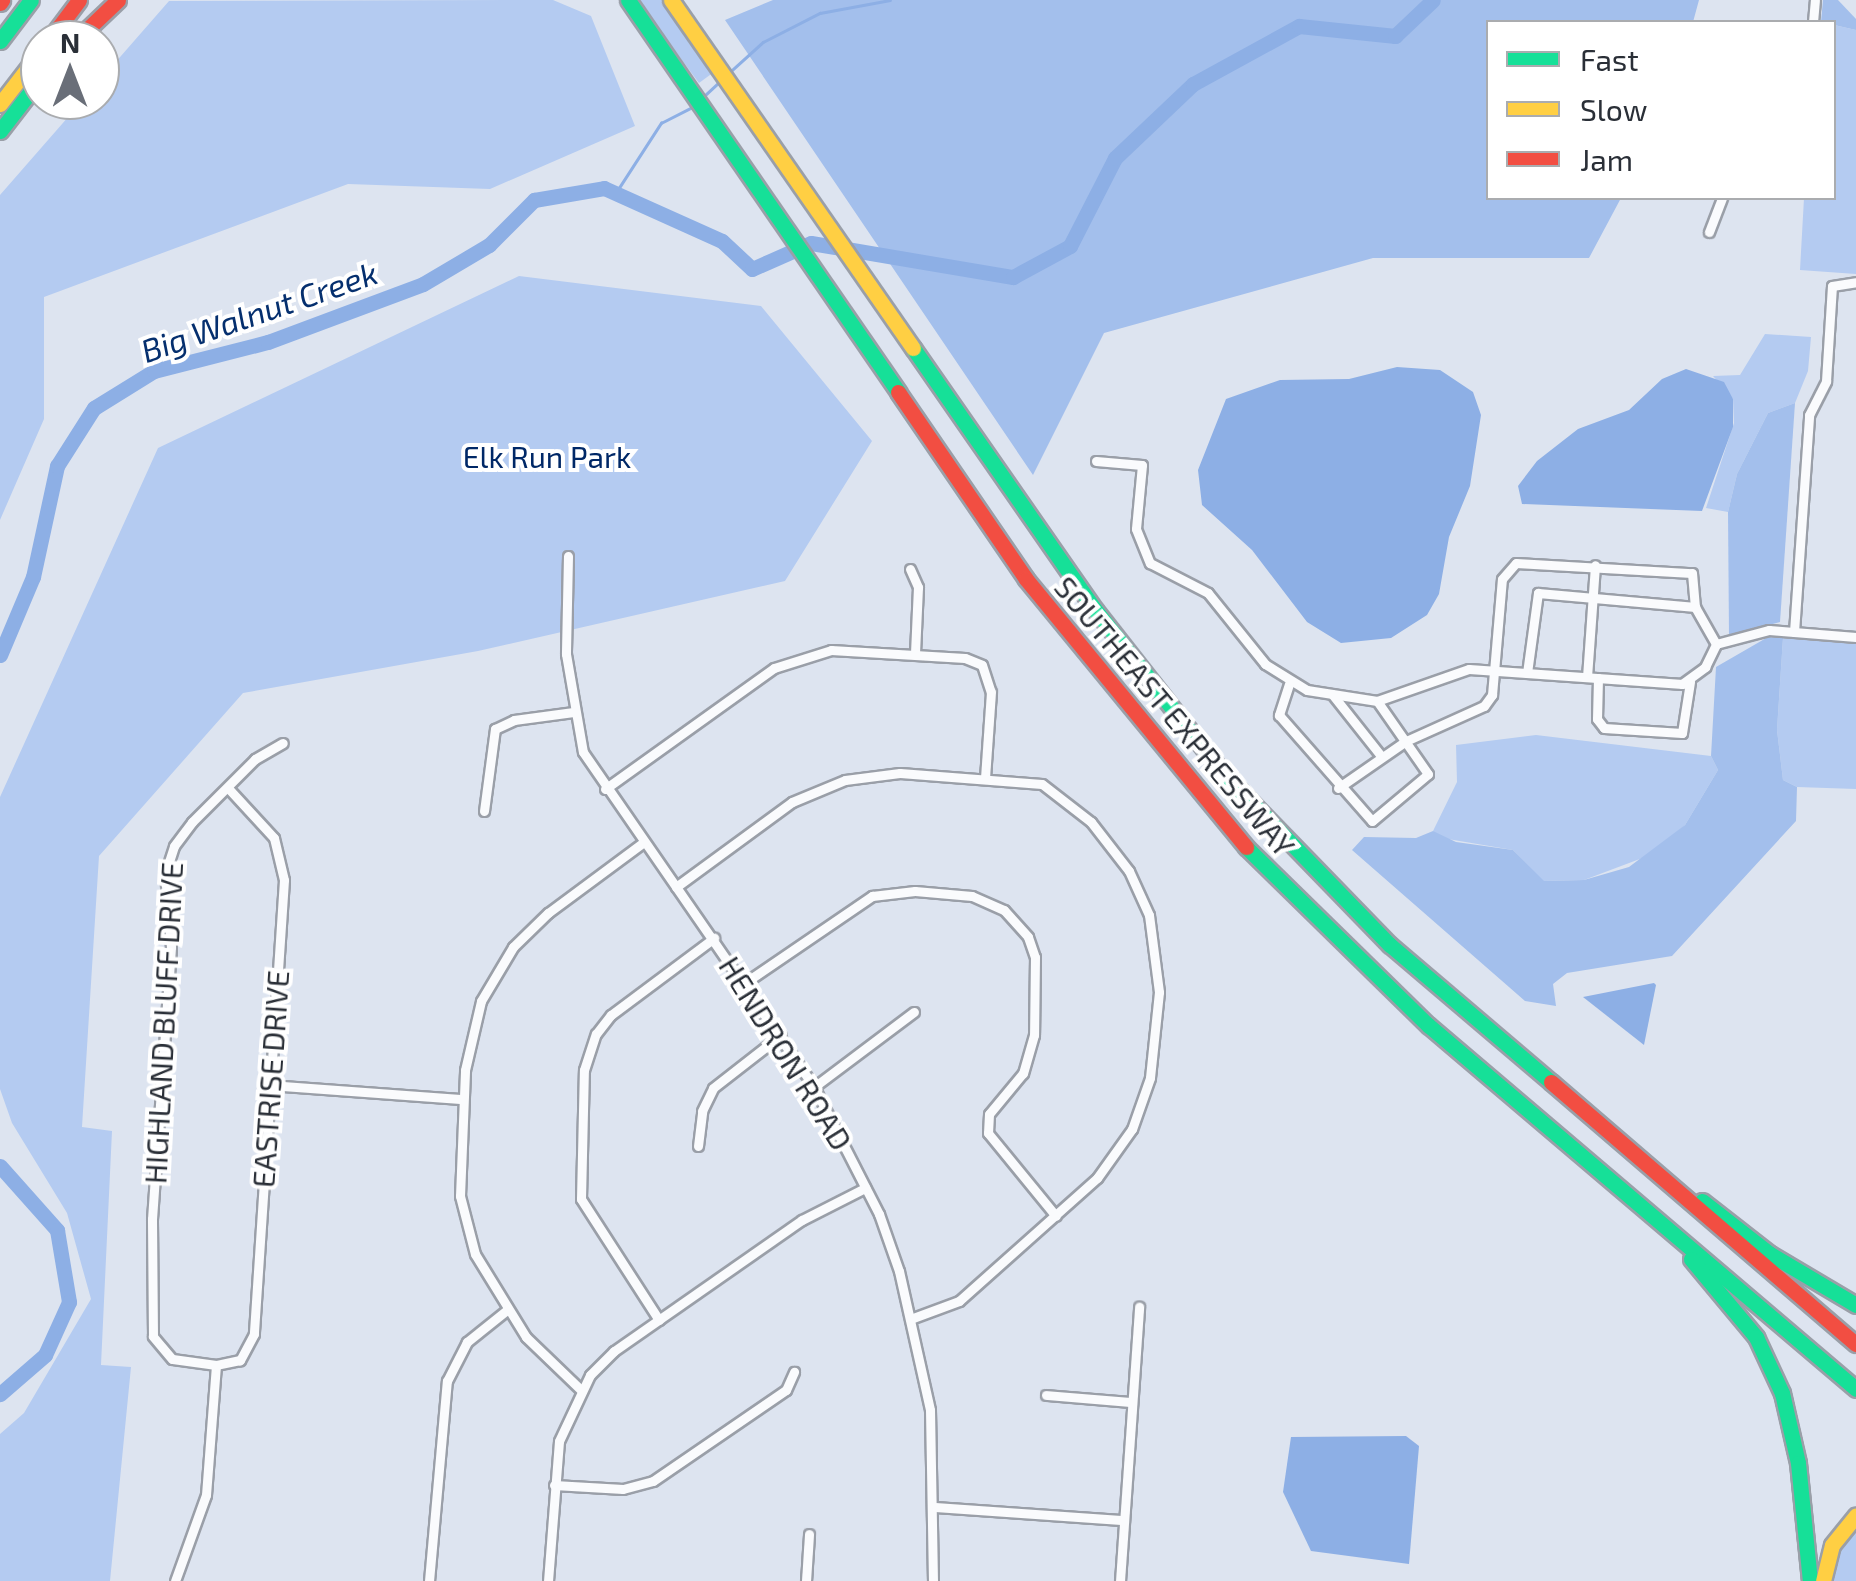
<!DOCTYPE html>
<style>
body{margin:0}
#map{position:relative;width:1856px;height:1581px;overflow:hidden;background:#dde4f0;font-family:"Exo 2",sans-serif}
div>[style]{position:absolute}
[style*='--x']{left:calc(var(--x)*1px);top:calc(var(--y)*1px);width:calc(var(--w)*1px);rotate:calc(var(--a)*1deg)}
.green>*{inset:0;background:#b4cbf1}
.forest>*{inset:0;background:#a3bfec}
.water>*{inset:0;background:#8dafe5}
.stream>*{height:2.5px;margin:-1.25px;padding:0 1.25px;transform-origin:1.25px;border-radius:1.25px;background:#8dafe5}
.river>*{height:15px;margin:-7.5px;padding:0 7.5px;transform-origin:7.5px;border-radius:7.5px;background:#8dafe5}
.roads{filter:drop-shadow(2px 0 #9a9fa8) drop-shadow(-2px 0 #9a9fa8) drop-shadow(0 2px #9a9fa8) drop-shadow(0 -2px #9a9fa8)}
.street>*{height:9px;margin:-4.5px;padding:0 4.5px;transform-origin:4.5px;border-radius:4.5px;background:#fafbfd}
.fast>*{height:15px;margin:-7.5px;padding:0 7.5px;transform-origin:7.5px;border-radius:7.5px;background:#16e098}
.slow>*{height:15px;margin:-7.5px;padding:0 7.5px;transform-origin:7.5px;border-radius:7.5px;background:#ffcf43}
.jam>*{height:15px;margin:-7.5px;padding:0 7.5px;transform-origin:7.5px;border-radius:7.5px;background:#f24e42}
span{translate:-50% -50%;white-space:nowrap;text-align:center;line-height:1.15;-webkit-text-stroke:8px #fff;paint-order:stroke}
.park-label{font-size:30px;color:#002867}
.street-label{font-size:30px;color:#2a2f37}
.water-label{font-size:32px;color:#052f6e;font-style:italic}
.legend{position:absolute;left:1486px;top:20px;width:350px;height:180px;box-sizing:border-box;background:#fff;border:2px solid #aaacaf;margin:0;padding:12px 18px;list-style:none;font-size:30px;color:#2a2f37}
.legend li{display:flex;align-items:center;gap:20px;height:50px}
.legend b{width:50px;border:2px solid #aaacaf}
.north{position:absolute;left:20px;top:20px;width:100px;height:100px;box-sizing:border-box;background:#fff;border:2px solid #aaacaf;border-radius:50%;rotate:0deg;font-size:28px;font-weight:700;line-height:40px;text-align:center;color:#2a2f37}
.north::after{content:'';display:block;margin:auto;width:35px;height:45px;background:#696e78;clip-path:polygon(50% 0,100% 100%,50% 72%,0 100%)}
</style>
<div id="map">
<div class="green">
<div style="clip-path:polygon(553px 0,591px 16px,635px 126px,490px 189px,348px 184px,44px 297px,44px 419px,0 520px,0 195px,83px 100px,100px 100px,100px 80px,169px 1px)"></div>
<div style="clip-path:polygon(637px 0,663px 0,714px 72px,699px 83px)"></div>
<div style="clip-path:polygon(1834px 25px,1856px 30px,1856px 274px,1800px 270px,1804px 198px,1834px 198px)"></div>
<div style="clip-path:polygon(519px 276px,761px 306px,872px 441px,785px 581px,478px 651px,243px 693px,99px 856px,82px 1127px,112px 1131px,101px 1365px,131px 1367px,110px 1581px,0 1581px,0 1434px,24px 1413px,91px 1299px,67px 1213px,12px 1123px,0 1089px,0 797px,158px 448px)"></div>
<div style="clip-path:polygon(1765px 334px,1811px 337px,1808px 371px,1795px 403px,1768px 413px,1737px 474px,1728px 512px,1706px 508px,1734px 423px,1733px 399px,1713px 376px,1740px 375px)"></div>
<div style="clip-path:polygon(1783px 638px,1856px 644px,1856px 789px,1797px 787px,1783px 780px,1777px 730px)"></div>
<div style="clip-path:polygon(1536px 735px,1711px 756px,1718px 770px,1685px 825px,1653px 854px,1584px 880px,1543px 881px,1513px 850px,1436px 837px,1433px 831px,1457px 782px,1456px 745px)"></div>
<div style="clip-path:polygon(1856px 1523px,1856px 1581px,1828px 1581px,1833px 1556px)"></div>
</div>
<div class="forest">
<div style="clip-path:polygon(773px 0,1699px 0,1693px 22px,1488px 22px,1488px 198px,1621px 198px,1589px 258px,1373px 258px,1104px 333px,1033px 475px,725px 20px)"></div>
<div style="clip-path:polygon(1823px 0,1838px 0,1856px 19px,1856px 30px,1821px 22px)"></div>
<div style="clip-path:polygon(1795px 403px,1780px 622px,1729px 636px,1728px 512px,1737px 474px,1768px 413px)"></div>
<div style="clip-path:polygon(1768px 637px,1783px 638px,1777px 730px,1783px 780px,1797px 787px,1796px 821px,1672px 956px,1567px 973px,1553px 984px,1556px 1006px,1525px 1001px,1352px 850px,1364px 837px,1416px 838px,1433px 831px,1456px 842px,1513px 850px,1544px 881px,1584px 880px,1629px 867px,1685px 825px,1718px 770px,1711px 756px,1716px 667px)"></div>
</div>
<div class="water">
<div style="clip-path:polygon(1397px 367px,1440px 370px,1473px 392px,1481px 415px,1470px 486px,1449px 537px,1439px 594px,1427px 615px,1391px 638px,1341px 643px,1307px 622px,1252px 550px,1202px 505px,1198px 470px,1226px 399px,1280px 380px,1349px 379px)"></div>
<div style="clip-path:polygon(1686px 369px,1724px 382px,1733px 399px,1733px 427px,1702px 511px,1522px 504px,1518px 486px,1537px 461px,1578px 429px,1629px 410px,1662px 379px)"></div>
<div style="clip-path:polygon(1656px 985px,1644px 1045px,1583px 997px,1654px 983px)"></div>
<div style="clip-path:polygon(1406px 1436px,1419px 1446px,1409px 1564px,1311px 1551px,1283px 1492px,1291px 1437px)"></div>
</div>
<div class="stream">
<div style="--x:731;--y:71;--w:43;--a:-42.2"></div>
<div style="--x:763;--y:42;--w:64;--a:-27"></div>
<div style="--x:820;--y:13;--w:71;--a:-10.5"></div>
<div style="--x:702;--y:98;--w:22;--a:-43"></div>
<div style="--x:615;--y:194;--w:85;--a:-57.1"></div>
<div style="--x:661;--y:123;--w:35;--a:-27"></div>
</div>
<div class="river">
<div style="--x:0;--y:655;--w:85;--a:-67.1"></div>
<div style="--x:33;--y:577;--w:114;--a:-77.8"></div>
<div style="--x:57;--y:466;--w:69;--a:-57.5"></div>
<div style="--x:94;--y:408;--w:70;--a:-31.7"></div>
<div style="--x:154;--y:371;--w:118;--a:-14.3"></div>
<div style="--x:268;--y:342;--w:165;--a:-20.5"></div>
<div style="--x:423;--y:284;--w:77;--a:-30.6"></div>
<div style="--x:489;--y:245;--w:64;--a:-45"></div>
<div style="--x:534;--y:200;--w:71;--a:-9.7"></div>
<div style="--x:604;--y:188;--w:129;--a:24.2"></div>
<div style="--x:722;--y:241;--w:41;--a:43"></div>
<div style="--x:752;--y:269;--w:64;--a:-23.8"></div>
<div style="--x:811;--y:243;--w:205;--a:9.6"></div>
<div style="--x:1013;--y:277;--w:65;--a:-28.5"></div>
<div style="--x:1070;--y:246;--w:99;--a:-62.9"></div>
<div style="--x:1115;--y:158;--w:108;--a:-43.5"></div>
<div style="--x:1193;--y:84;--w:121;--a:-28.7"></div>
<div style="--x:1299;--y:26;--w:97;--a:5.9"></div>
<div style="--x:1395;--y:36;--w:52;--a:-43.5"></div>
<div style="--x:0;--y:1166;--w:86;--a:48.3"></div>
<div style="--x:57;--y:1230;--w:73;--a:80.5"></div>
<div style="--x:69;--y:1302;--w:58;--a:114.4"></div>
<div style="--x:45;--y:1355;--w:60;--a:139.1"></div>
</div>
<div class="roads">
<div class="street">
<div style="--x:1813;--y:22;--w:22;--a:-85"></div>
<div style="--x:1709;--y:232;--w:36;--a:-69"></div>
<div style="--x:1096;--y:461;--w:46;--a:5"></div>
<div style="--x:1142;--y:465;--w:64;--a:95.4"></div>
<div style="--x:1136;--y:529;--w:37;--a:68"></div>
<div style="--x:1150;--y:563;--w:65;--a:27.3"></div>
<div style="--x:1208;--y:593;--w:91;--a:51.2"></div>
<div style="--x:1265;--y:664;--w:49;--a:31.8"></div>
<div style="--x:1307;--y:690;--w:71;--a:8.9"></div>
<div style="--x:1377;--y:701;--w:97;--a:-19.2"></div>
<div style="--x:1469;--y:669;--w:214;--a:4"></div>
<div style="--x:1682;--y:684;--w:29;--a:-36"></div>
<div style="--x:1705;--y:667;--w:25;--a:-64"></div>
<div style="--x:568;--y:556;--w:98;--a:91.2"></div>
<div style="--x:566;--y:654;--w:99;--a:80.2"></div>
<div style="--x:583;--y:752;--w:407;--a:55.4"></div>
<div style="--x:814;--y:1087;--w:143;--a:62.9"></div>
<div style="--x:879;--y:1214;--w:60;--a:70.7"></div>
<div style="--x:899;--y:1271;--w:142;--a:77.4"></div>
<div style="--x:930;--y:1410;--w:171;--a:89"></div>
<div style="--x:910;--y:569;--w:20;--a:66"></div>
<div style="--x:918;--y:587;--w:67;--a:92.6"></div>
<div style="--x:1794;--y:632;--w:218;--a:-86"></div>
<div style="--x:1809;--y:415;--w:38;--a:-63"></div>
<div style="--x:1826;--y:381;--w:95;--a:-86.4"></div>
<div style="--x:1832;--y:286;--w:24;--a:-9"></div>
<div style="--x:1716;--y:644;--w:55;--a:-14.8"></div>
<div style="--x:1769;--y:630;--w:87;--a:4.6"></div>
<div style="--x:1527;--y:673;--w:81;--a:-82.2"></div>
<div style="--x:1538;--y:593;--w:158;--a:5.1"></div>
<div style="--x:1695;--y:607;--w:43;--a:60.4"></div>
<div style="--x:1587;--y:677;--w:112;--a:-85.9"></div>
<div style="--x:1598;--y:678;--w:41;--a:91.4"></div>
<div style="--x:1597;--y:719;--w:11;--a:52"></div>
<div style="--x:1604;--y:728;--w:78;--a:3.7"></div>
<div style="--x:1682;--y:733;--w:52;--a:-81.1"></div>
<div style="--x:1289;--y:684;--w:33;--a:108"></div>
<div style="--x:1279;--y:715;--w:141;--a:48.7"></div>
<div style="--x:1372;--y:821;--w:73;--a:-40"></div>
<div style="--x:1428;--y:774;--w:89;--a:-124.9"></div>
<div style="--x:1332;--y:694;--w:80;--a:51.6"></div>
<div style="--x:228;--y:788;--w:68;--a:47.4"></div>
<div style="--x:274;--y:838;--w:43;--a:76.6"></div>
<div style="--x:284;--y:880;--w:455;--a:93.8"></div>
<div style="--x:254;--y:1334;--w:30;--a:118"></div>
<div style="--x:240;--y:1360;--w:25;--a:168"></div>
<div style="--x:216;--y:1365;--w:44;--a:-172.2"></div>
<div style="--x:172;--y:1359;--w:30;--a:-130"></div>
<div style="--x:153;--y:1336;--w:117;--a:-90.5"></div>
<div style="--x:152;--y:1219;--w:273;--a:-86"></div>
<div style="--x:171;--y:947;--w:73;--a:-94.7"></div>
<div style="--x:165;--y:874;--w:29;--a:-72"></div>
<div style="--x:174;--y:846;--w:30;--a:-53"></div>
<div style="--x:192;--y:822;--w:89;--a:-45"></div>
<div style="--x:255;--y:759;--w:32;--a:-30"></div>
<div style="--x:1338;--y:788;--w:83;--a:-34.7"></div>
<div style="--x:1406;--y:741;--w:85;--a:-24.2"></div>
<div style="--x:1484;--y:706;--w:14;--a:-54"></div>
<div style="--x:1492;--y:695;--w:116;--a:-85.1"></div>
<div style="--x:1502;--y:579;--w:21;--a:-49"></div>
<div style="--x:1516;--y:563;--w:176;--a:3.3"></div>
<div style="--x:1692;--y:573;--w:34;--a:85"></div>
<div style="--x:605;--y:789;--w:208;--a:-35.6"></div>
<div style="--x:774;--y:668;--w:60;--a:-17.5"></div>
<div style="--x:831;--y:650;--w:134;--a:3.4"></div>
<div style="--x:965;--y:658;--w:18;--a:22"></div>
<div style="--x:982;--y:665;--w:28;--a:72"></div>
<div style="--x:991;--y:692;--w:85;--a:94"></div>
<div style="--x:484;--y:811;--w:83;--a:-82.4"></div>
<div style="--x:495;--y:729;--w:21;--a:-25"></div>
<div style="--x:514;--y:720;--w:60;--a:-7.7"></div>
<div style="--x:676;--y:887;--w:144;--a:-36.2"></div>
<div style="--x:792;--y:802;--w:57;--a:-22.5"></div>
<div style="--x:845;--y:780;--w:55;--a:-7.3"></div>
<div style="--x:900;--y:773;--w:142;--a:4.4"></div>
<div style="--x:1042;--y:784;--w:62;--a:37.8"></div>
<div style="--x:1091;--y:822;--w:62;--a:52.2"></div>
<div style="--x:1129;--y:871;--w:48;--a:65.6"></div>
<div style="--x:1149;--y:915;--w:78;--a:82.6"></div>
<div style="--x:1159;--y:992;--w:86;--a:96"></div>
<div style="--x:1150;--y:1078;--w:54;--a:109.4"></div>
<div style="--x:1132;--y:1129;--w:60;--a:125.5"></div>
<div style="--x:1097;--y:1178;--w:185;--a:138.3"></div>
<div style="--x:959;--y:1301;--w:49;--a:159.7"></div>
<div style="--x:746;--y:982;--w:153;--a:-34.3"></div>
<div style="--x:872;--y:896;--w:43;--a:-6.6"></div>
<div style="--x:915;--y:891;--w:57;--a:5"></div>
<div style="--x:972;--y:896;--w:35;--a:24"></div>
<div style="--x:1004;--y:910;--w:36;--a:48"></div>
<div style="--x:1028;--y:937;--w:21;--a:71"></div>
<div style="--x:1035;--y:957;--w:78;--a:90.7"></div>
<div style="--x:1034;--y:1035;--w:40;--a:106"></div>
<div style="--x:1023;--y:1073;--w:53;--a:129.7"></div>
<div style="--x:989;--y:1114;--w:19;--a:93"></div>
<div style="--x:988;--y:1133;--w:107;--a:50.7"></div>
<div style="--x:270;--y:1085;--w:193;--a:4.2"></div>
<div style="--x:814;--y:1087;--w:125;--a:-36.9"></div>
<div style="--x:698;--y:1146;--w:35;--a:-83"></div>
<div style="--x:702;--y:1111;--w:25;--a:-64"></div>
<div style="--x:713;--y:1088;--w:86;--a:-37.9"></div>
<div style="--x:659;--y:1320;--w:144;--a:-122.8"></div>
<div style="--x:581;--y:1199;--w:129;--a:-88.7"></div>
<div style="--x:584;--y:1070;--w:38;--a:-72"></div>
<div style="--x:596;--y:1034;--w:24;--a:-52"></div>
<div style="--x:611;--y:1015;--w:129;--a:-36.8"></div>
<div style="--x:580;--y:1389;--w:75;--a:-136.1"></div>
<div style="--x:526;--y:1337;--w:97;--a:-121.6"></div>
<div style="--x:475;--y:1254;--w:60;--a:-104.5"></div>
<div style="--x:460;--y:1196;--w:126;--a:-87.7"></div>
<div style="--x:465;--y:1070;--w:71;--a:-76.9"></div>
<div style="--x:481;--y:1001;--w:63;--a:-59.3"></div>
<div style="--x:513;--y:947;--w:49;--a:-44.2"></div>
<div style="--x:548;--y:913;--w:119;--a:-36.5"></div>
<div style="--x:1046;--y:1395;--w:86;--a:4.7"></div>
<div style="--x:554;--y:1485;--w:69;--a:3.3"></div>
<div style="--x:623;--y:1489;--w:31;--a:-15"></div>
<div style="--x:653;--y:1481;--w:161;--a:-34.4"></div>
<div style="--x:786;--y:1390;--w:20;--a:-66"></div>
<div style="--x:936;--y:1507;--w:188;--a:4"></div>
<div style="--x:175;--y:1581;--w:91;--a:-70.2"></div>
<div style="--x:206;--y:1495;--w:130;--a:-85.6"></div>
<div style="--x:429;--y:1581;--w:201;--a:-84.9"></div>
<div style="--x:447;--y:1381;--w:44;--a:-62.9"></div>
<div style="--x:467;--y:1342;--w:51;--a:-38.7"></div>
<div style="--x:548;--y:1581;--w:140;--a:-85.5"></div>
<div style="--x:559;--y:1441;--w:73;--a:-64.8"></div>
<div style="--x:590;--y:1375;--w:34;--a:-45"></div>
<div style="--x:614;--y:1351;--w:229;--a:-34.9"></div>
<div style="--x:802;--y:1220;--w:71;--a:-26.9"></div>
<div style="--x:806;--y:1581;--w:47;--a:-86.3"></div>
<div style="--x:1120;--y:1581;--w:275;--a:-86"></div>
</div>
<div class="fast">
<div style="--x:628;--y:0;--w:476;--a:55.4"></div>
<div style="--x:0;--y:41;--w:51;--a:-52.9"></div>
<div style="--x:0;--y:131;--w:66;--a:-52.4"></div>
<div style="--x:913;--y:348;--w:320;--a:55.2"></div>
<div style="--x:1096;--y:611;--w:207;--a:51.9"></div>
<div style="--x:1224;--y:774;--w:238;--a:45.9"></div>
<div style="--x:1390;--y:945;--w:211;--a:40.4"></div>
<div style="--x:1246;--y:847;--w:255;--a:44.4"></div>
<div style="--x:1428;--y:1025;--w:562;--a:40.38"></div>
<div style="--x:1702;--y:1201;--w:86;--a:37.9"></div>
<div style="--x:1770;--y:1254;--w:100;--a:30.7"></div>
<div style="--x:1691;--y:1259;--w:102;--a:50.2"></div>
<div style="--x:1756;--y:1337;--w:62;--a:65.1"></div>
<div style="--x:1782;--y:1393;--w:72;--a:77.1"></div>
<div style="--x:1798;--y:1463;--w:119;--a:84.2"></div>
</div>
<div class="slow">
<div style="--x:671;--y:0;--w:424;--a:55.2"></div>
<div style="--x:0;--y:104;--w:66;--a:-52.4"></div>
<div style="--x:1823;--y:1581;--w:37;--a:-76"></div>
<div style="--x:1832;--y:1545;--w:38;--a:-51"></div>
</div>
<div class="jam">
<div style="--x:0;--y:3;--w:4;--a:-56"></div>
<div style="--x:49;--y:40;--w:50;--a:-53.1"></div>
<div style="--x:76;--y:40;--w:58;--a:-43.6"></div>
<div style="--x:898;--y:392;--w:227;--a:55.6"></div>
<div style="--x:1026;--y:579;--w:347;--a:50.6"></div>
<div style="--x:1551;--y:1082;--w:402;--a:40.7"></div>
</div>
</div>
<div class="park-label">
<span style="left:547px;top:456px">Elk Run Park</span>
</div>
<div class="street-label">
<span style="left:1175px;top:716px;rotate:50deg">SOUTHEAST EXPRESSWAY</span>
<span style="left:163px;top:1023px;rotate:-87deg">HIGHLAND BLUFF DRIVE</span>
<span style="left:786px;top:1053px;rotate:58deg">HENDRON ROAD</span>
<span style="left:270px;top:1079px;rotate:-86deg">EASTRISE DRIVE</span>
</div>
<div class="water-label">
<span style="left:259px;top:311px;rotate:-19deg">Big Walnut Creek</span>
</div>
<ul class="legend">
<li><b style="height:12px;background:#16e098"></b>Fast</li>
<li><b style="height:12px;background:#ffcf43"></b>Slow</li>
<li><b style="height:12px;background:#f24e42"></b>Jam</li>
</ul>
<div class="north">N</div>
</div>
